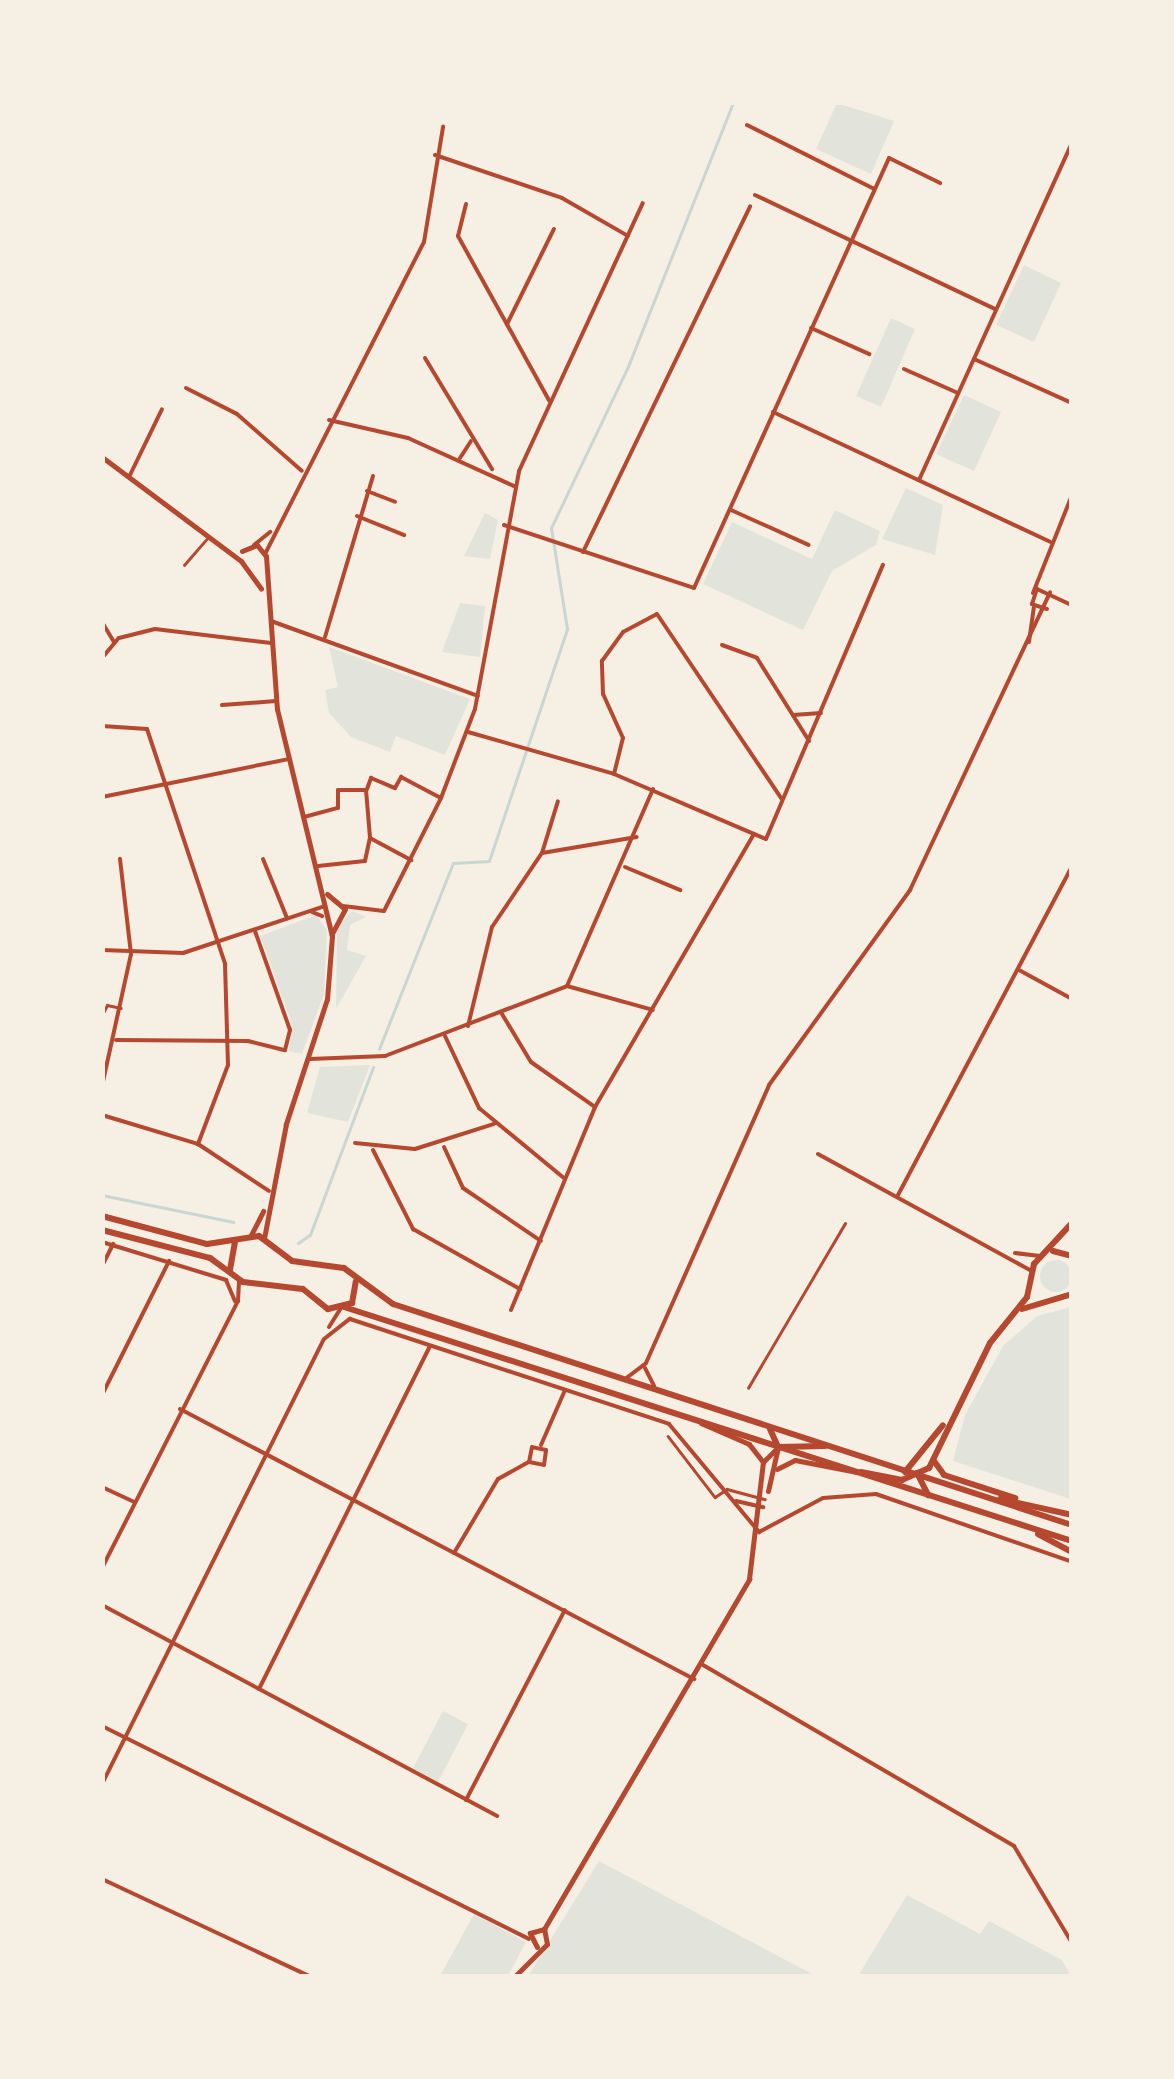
<!DOCTYPE html>
<style>
body{margin:0}
#map{position:relative;width:1174px;height:2079px;overflow:hidden;background:#f6efe4;font-family:"Exo 2",sans-serif}
div>[style]{position:absolute}
[style*='--x']{left:calc(var(--x)*1px);top:calc(var(--y)*1px);width:calc(var(--w)*1px);rotate:calc(var(--a)*1deg)}
.green>*{inset:0;background:#e2e4dc}
.round{border-radius:50%}
.stream>*{height:2.5px;margin:-1.25px;padding:0 1.25px;transform-origin:1.25px;border-radius:1.25px;background:#c9d6d2}
.service>*{height:2.5px;margin:-1.25px;padding:0 1.25px;transform-origin:1.25px;border-radius:1.25px;background:#b5482f}
.pedestrian>*{height:4px;margin:-2px;padding:0 2px;transform-origin:2px;border-radius:2px;background:#b5482f}
.minor>*{height:4px;margin:-2px;padding:0 2px;transform-origin:2px;border-radius:2px;background:#b5482f}
.tertiary>*{height:5px;margin:-2.5px;padding:0 2.5px;transform-origin:2.5px;border-radius:2.5px;background:#b5482f}
.secondary>*{height:6px;margin:-3px;padding:0 3px;transform-origin:3px;border-radius:3px;background:#b5482f}
.primary>*{height:6px;margin:-3px;padding:0 3px;transform-origin:3px;border-radius:3px;background:#b5482f}
span{translate:-50% -50%;white-space:nowrap;text-align:center;line-height:1.15;-webkit-text-stroke:8px #f6efe4;paint-order:stroke}
.frame{position:absolute;inset:0;border:105px solid #f6efe4;pointer-events:none}
</style>
<div id="map">
<div class="green">
<div style="clip-path:polygon(837px 103px,894px 121px,871px 174px,816px 149px)"></div>
<div style="clip-path:polygon(1024px 265px,1061px 283px,1034px 342px,996px 325px)"></div>
<div style="clip-path:polygon(891px 318px,915px 329px,881px 407px,856px 396px)"></div>
<div style="clip-path:polygon(964px 395px,1001px 412px,974px 471px,936px 454px)"></div>
<div style="clip-path:polygon(906px 488px,943px 505px,935px 555px,882px 539px)"></div>
<div style="clip-path:polygon(835px 510px,880px 531px,876px 545px,832px 571px,803px 630px,703px 584px,732px 522px,812px 559px)"></div>
<div style="clip-path:polygon(485px 513px,498px 520px,490px 559px,464px 556px)"></div>
<div style="clip-path:polygon(460px 603px,485px 606px,480px 657px,442px 652px)"></div>
<div style="clip-path:polygon(329px 647px,470px 699px,445px 755px,396px 736px,390px 752px,351px 737px,329px 713px,325px 690px,338px 687px)"></div>
<div style="clip-path:polygon(352px 911px,366px 917px,350px 925px,347px 950px,366px 956px,336px 1009px,337px 927px)"></div>
<div style="clip-path:polygon(316px 915px,327px 930px,324px 994px,302px 1054px,289px 1051px,292px 1024px,260px 936px)"></div>
<div style="clip-path:polygon(370px 1065px,348px 1122px,307px 1113px,320px 1067px)"></div>
<div class="round" style="left:1040px;top:1260px;width:32px;height:32px"></div>
<div style="clip-path:polygon(1071px 1307px,1071px 1499px,953px 1461px,965px 1415px,1003px 1346px,1037px 1316px)"></div>
<div style="clip-path:polygon(443px 1711px,468px 1724px,438px 1782px,413px 1768px)"></div>
<div style="clip-path:polygon(599px 1861px,816px 1976px,528px 1976px)"></div>
<div style="clip-path:polygon(907px 1895px,980px 1934px,989px 1921px,1062px 1960px,1071px 1976px,858px 1976px)"></div>
<div style="clip-path:polygon(474px 1914px,526px 1942px,508px 1976px,440px 1976px)"></div>
</div>
<div class="stream">
<div style="--x:379;--y:1049;--w:200;--a:-68.3"></div>
<div style="--x:453;--y:863;--w:36;--a:-3"></div>
<div style="--x:489;--y:861;--w:245;--a:-71.4"></div>
<div style="--x:567;--y:629;--w:102;--a:-99"></div>
<div style="--x:551;--y:528;--w:176;--a:-64.5"></div>
<div style="--x:627;--y:369;--w:287;--a:-68.3"></div>
<div style="--x:102;--y:1195;--w:134;--a:11.6"></div>
<div style="--x:298;--y:1243;--w:14;--a:-34"></div>
<div style="--x:310;--y:1235;--w:179;--a:-69.4"></div>
</div>
<div class="service">
<div style="--x:184;--y:565;--w:35;--a:-49"></div>
<div style="--x:102;--y:1015;--w:11;--a:-63"></div>
<div style="--x:107;--y:1005;--w:14;--a:12"></div>
<div style="--x:748;--y:1388;--w:191;--a:-59.5"></div>
<div style="--x:668;--y:1436;--w:77;--a:52.4"></div>
<div style="--x:715;--y:1497;--w:14;--a:-34"></div>
<div style="--x:727;--y:1489;--w:39;--a:15"></div>
</div>
<div class="pedestrian">
<div style="--x:367;--y:789;--w:12;--a:-70"></div>
<div style="--x:371;--y:778;--w:26;--a:23"></div>
<div style="--x:395;--y:788;--w:13;--a:-61"></div>
<div style="--x:401;--y:777;--w:45;--a:27.7"></div>
<div style="--x:304;--y:817;--w:35;--a:-15"></div>
<div style="--x:338;--y:808;--w:18;--a:-90"></div>
<div style="--x:338;--y:790;--w:28;--a:0"></div>
<div style="--x:366;--y:790;--w:48;--a:85.2"></div>
<div style="--x:370;--y:838;--w:47;--a:28.2"></div>
<div style="--x:318;--y:866;--w:47;--a:-6.1"></div>
<div style="--x:365;--y:861;--w:24;--a:-78"></div>
</div>
<div class="minor">
<div style="--x:747;--y:125;--w:142;--a:26.7"></div>
<div style="--x:435;--y:155;--w:134;--a:18.7"></div>
<div style="--x:562;--y:198;--w:76;--a:29.9"></div>
<div style="--x:755;--y:195;--w:266;--a:25.4"></div>
<div style="--x:466;--y:204;--w:33;--a:104"></div>
<div style="--x:458;--y:236;--w:188;--a:61"></div>
<div style="--x:507;--y:324;--w:106;--a:-63.7"></div>
<div style="--x:811;--y:328;--w:64;--a:24.1"></div>
<div style="--x:425;--y:358;--w:130;--a:58.9"></div>
<div style="--x:974;--y:359;--w:107;--a:24.2"></div>
<div style="--x:904;--y:369;--w:59;--a:24"></div>
<div style="--x:186;--y:388;--w:57;--a:27"></div>
<div style="--x:237;--y:414;--w:86;--a:41.2"></div>
<div style="--x:773;--y:412;--w:306;--a:25.1"></div>
<div style="--x:329;--y:420;--w:81;--a:12.8"></div>
<div style="--x:408;--y:438;--w:116;--a:24.4"></div>
<div style="--x:460;--y:458;--w:20;--a:-57"></div>
<div style="--x:130;--y:475;--w:73;--a:-64.1"></div>
<div style="--x:919;--y:480;--w:371;--a:-65.6"></div>
<div style="--x:367;--y:491;--w:30;--a:21"></div>
<div style="--x:731;--y:510;--w:85;--a:24.2"></div>
<div style="--x:357;--y:516;--w:51;--a:22"></div>
<div style="--x:504;--y:525;--w:200;--a:18.3"></div>
<div style="--x:694;--y:588;--w:472;--a:-65.6"></div>
<div style="--x:889;--y:158;--w:57;--a:26.1"></div>
<div style="--x:254;--y:545;--w:21;--a:-39"></div>
<div style="--x:583;--y:552;--w:384;--a:-64.2"></div>
<div style="--x:265;--y:554;--w:350;--a:-63"></div>
<div style="--x:424;--y:242;--w:117;--a:-80.6"></div>
<div style="--x:1033;--y:593;--w:105;--a:-68.3"></div>
<div style="--x:1047;--y:609;--w:16;--a:-162"></div>
<div style="--x:1032;--y:604;--w:16;--a:-72"></div>
<div style="--x:1037;--y:589;--w:38;--a:25"></div>
<div style="--x:271;--y:621;--w:220;--a:19.9"></div>
<div style="--x:102;--y:622;--w:23;--a:59"></div>
<div style="--x:325;--y:637;--w:168;--a:-73.4"></div>
<div style="--x:1029;--y:642;--w:35;--a:-82"></div>
<div style="--x:722;--y:645;--w:37;--a:20"></div>
<div style="--x:757;--y:658;--w:98;--a:57.9"></div>
<div style="--x:102;--y:658;--w:26;--a:-50"></div>
<div style="--x:119;--y:638;--w:37;--a:-14"></div>
<div style="--x:155;--y:629;--w:117;--a:6.9"></div>
<div style="--x:222;--y:705;--w:54;--a:-4.2"></div>
<div style="--x:793;--y:715;--w:28;--a:-4"></div>
<div style="--x:102;--y:726;--w:45;--a:3.8"></div>
<div style="--x:147;--y:729;--w:248;--a:71.6"></div>
<div style="--x:225;--y:964;--w:101;--a:88.3"></div>
<div style="--x:228;--y:1065;--w:85;--a:110.8"></div>
<div style="--x:468;--y:732;--w:152;--a:16"></div>
<div style="--x:614;--y:774;--w:165;--a:23.2"></div>
<div style="--x:766;--y:839;--w:298;--a:-66.9"></div>
<div style="--x:614;--y:774;--w:37;--a:-76"></div>
<div style="--x:623;--y:738;--w:48;--a:-114.4"></div>
<div style="--x:603;--y:694;--w:33;--a:-92"></div>
<div style="--x:602;--y:661;--w:36;--a:-54"></div>
<div style="--x:623;--y:632;--w:38;--a:-28"></div>
<div style="--x:657;--y:614;--w:222;--a:56"></div>
<div style="--x:102;--y:797;--w:190;--a:-11.5"></div>
<div style="--x:542;--y:853;--w:54;--a:-72.9"></div>
<div style="--x:263;--y:859;--w:64;--a:67.9"></div>
<div style="--x:625;--y:867;--w:60;--a:22.7"></div>
<div style="--x:343;--y:906;--w:41;--a:7"></div>
<div style="--x:384;--y:911;--w:127;--a:-63.2"></div>
<div style="--x:441;--y:798;--w:95;--a:-69.1"></div>
<div style="--x:475;--y:709;--w:242;--a:-79.5"></div>
<div style="--x:519;--y:471;--w:295;--a:-65.2"></div>
<div style="--x:312;--y:912;--w:11;--a:22"></div>
<div style="--x:102;--y:950;--w:81;--a:2.1"></div>
<div style="--x:183;--y:953;--w:146;--a:-18.3"></div>
<div style="--x:1019;--y:970;--w:60;--a:28.7"></div>
<div style="--x:567;--y:986;--w:215;--a:-66.4"></div>
<div style="--x:502;--y:1014;--w:56;--a:58.9"></div>
<div style="--x:531;--y:1062;--w:78;--a:35.1"></div>
<div style="--x:468;--y:1026;--w:102;--a:-76.4"></div>
<div style="--x:492;--y:927;--w:89;--a:-56"></div>
<div style="--x:542;--y:853;--w:96;--a:-9.6"></div>
<div style="--x:445;--y:1036;--w:80;--a:64.7"></div>
<div style="--x:479;--y:1108;--w:110;--a:39.5"></div>
<div style="--x:116;--y:1040;--w:132;--a:0.4"></div>
<div style="--x:248;--y:1041;--w:38;--a:14"></div>
<div style="--x:285;--y:1050;--w:21;--a:-76"></div>
<div style="--x:290;--y:1030;--w:105;--a:-109.5"></div>
<div style="--x:310;--y:1059;--w:75;--a:-2.3"></div>
<div style="--x:385;--y:1056;--w:195;--a:-21"></div>
<div style="--x:567;--y:986;--w:89;--a:15.6"></div>
<div style="--x:102;--y:1086;--w:135;--a:-77.6"></div>
<div style="--x:131;--y:954;--w:96;--a:-96.6"></div>
<div style="--x:102;--y:1115;--w:100;--a:16.8"></div>
<div style="--x:198;--y:1144;--w:85;--a:33.5"></div>
<div style="--x:355;--y:1143;--w:60;--a:5.7"></div>
<div style="--x:415;--y:1149;--w:83;--a:-17.6"></div>
<div style="--x:444;--y:1147;--w:45;--a:65.1"></div>
<div style="--x:463;--y:1188;--w:94;--a:34.2"></div>
<div style="--x:373;--y:1150;--w:89;--a:63.1"></div>
<div style="--x:413;--y:1229;--w:123;--a:29.3"></div>
<div style="--x:818;--y:1154;--w:244;--a:28.7"></div>
<div style="--x:898;--y:1195;--w:372;--a:-62.1"></div>
<div style="--x:102;--y:1242;--w:130;--a:17"></div>
<div style="--x:226;--y:1280;--w:23;--a:67"></div>
<div style="--x:1015;--y:1253;--w:25;--a:7"></div>
<div style="--x:102;--y:1266;--w:25;--a:-63"></div>
<div style="--x:511;--y:1310;--w:220;--a:-67.5"></div>
<div style="--x:595;--y:1107;--w:316;--a:-59.8"></div>
<div style="--x:329;--y:1327;--w:22;--a:-58"></div>
<div style="--x:324;--y:1339;--w:33;--a:-38"></div>
<div style="--x:350;--y:1319;--w:336;--a:18.2"></div>
<div style="--x:669;--y:1424;--w:141;--a:50.2"></div>
<div style="--x:759;--y:1532;--w:72;--a:-28"></div>
<div style="--x:823;--y:1498;--w:53;--a:-4.3"></div>
<div style="--x:876;--y:1494;--w:207;--a:19.1"></div>
<div style="--x:645;--y:1368;--w:20;--a:63"></div>
<div style="--x:625;--y:1379;--w:26;--a:-37"></div>
<div style="--x:646;--y:1363;--w:304;--a:-66.1"></div>
<div style="--x:769;--y:1085;--w:241;--a:-54.1"></div>
<div style="--x:910;--y:890;--w:329;--a:-64.8"></div>
<div style="--x:102;--y:1395;--w:150;--a:-63.4"></div>
<div style="--x:180;--y:1409;--w:581;--a:27.71"></div>
<div style="--x:541;--y:1445;--w:60;--a:-66.4"></div>
<div style="--x:102;--y:1487;--w:35;--a:25"></div>
<div style="--x:736;--y:1501;--w:28;--a:13"></div>
<div style="--x:454;--y:1553;--w:86;--a:-59.3"></div>
<div style="--x:498;--y:1479;--w:35;--a:-29"></div>
<div style="--x:529;--y:1462;--w:15;--a:11"></div>
<div style="--x:544;--y:1465;--w:15;--a:-82"></div>
<div style="--x:546;--y:1450;--w:14;--a:-168"></div>
<div style="--x:532;--y:1447;--w:15;--a:101"></div>
<div style="--x:102;--y:1568;--w:300;--a:-63"></div>
<div style="--x:238;--y:1301;--w:21;--a:-87"></div>
<div style="--x:102;--y:1605;--w:448;--a:28.1"></div>
<div style="--x:703;--y:1665;--w:360;--a:30.2"></div>
<div style="--x:1014;--y:1846;--w:113;--a:59.1"></div>
<div style="--x:259;--y:1689;--w:383;--a:-63.5"></div>
<div style="--x:102;--y:1726;--w:477;--a:26.5"></div>
<div style="--x:102;--y:1784;--w:496;--a:-63.5"></div>
<div style="--x:466;--y:1800;--w:214;--a:-62.5"></div>
<div style="--x:102;--y:1879;--w:229;--a:25.1"></div>
</div>
<div class="tertiary">
<div style="--x:102;--y:457;--w:174;--a:36.8"></div>
<div style="--x:241;--y:561;--w:34;--a:54"></div>
<div style="--x:242;--y:551;--w:16;--a:-22"></div>
<div style="--x:257;--y:545;--w:14;--a:51"></div>
<div style="--x:266;--y:556;--w:153;--a:85.9"></div>
<div style="--x:277;--y:709;--w:234;--a:76.4"></div>
<div style="--x:332;--y:936;--w:63;--a:94.5"></div>
<div style="--x:327;--y:999;--w:132;--a:108.2"></div>
<div style="--x:286;--y:1124;--w:116;--a:100.9"></div>
<div style="--x:327;--y:894;--w:23;--a:40"></div>
<div style="--x:345;--y:909;--w:27;--a:118"></div>
<div style="--x:251;--y:1235;--w:27;--a:-63"></div>
<div style="--x:763;--y:1462;--w:21;--a:-45"></div>
<div style="--x:777;--y:1469;--w:20;--a:-27"></div>
<div style="--x:795;--y:1460;--w:63;--a:11"></div>
<div style="--x:768;--y:1491;--w:45;--a:-77.2"></div>
<div style="--x:537;--y:1947;--w:16;--a:-117"></div>
<div style="--x:530;--y:1933;--w:15;--a:-16"></div>
<div style="--x:544;--y:1929;--w:406;--a:-59.6"></div>
<div style="--x:749;--y:1579;--w:118;--a:-83.2"></div>
<div style="--x:763;--y:1462;--w:23;--a:-128"></div>
<div style="--x:749;--y:1444;--w:52;--a:-156.4"></div>
<div style="--x:515;--y:1976;--w:45;--a:-45"></div>
<div style="--x:547;--y:1944;--w:15;--a:-101"></div>
</div>
<div class="secondary">
<div style="--x:1053;--y:1251;--w:20;--a:15"></div>
<div style="--x:1022;--y:1309;--w:52;--a:-16.7"></div>
<div style="--x:770;--y:1429;--w:20;--a:66"></div>
<div style="--x:778;--y:1447;--w:47;--a:-1.2"></div>
<div style="--x:934;--y:1461;--w:17;--a:54"></div>
<div style="--x:944;--y:1475;--w:75;--a:17.9"></div>
<div style="--x:861;--y:1472;--w:42;--a:11"></div>
<div style="--x:902;--y:1480;--w:30;--a:-24"></div>
<div style="--x:929;--y:1468;--w:139;--a:-64"></div>
<div style="--x:990;--y:1343;--w:59;--a:-51.2"></div>
<div style="--x:1027;--y:1297;--w:34;--a:-78"></div>
<div style="--x:1034;--y:1264;--w:56;--a:-47.2"></div>
<div style="--x:905;--y:1472;--w:60;--a:-51"></div>
<div style="--x:917;--y:1473;--w:25;--a:63"></div>
</div>
<div class="primary">
<div style="--x:102;--y:1216;--w:109;--a:14.9"></div>
<div style="--x:207;--y:1244;--w:53;--a:-8.7"></div>
<div style="--x:259;--y:1236;--w:41;--a:37.1"></div>
<div style="--x:292;--y:1261;--w:52;--a:7.7"></div>
<div style="--x:344;--y:1268;--w:61;--a:36.3"></div>
<div style="--x:393;--y:1304;--w:714;--a:18.03"></div>
<div style="--x:102;--y:1230;--w:112;--a:14.5"></div>
<div style="--x:210;--y:1258;--w:41;--a:36"></div>
<div style="--x:243;--y:1282;--w:60;--a:6.7"></div>
<div style="--x:303;--y:1289;--w:32;--a:39"></div>
<div style="--x:328;--y:1309;--w:25;--a:-14"></div>
<div style="--x:352;--y:1303;--w:22;--a:-80"></div>
<div style="--x:230;--y:1270;--w:29;--a:-80"></div>
<div style="--x:344;--y:1307;--w:765;--a:17.82"></div>
<div style="--x:1000;--y:1499;--w:74;--a:12.5"></div>
<div style="--x:1038;--y:1534;--w:38;--a:28"></div>
</div>
<div class="frame"></div>
</div>
